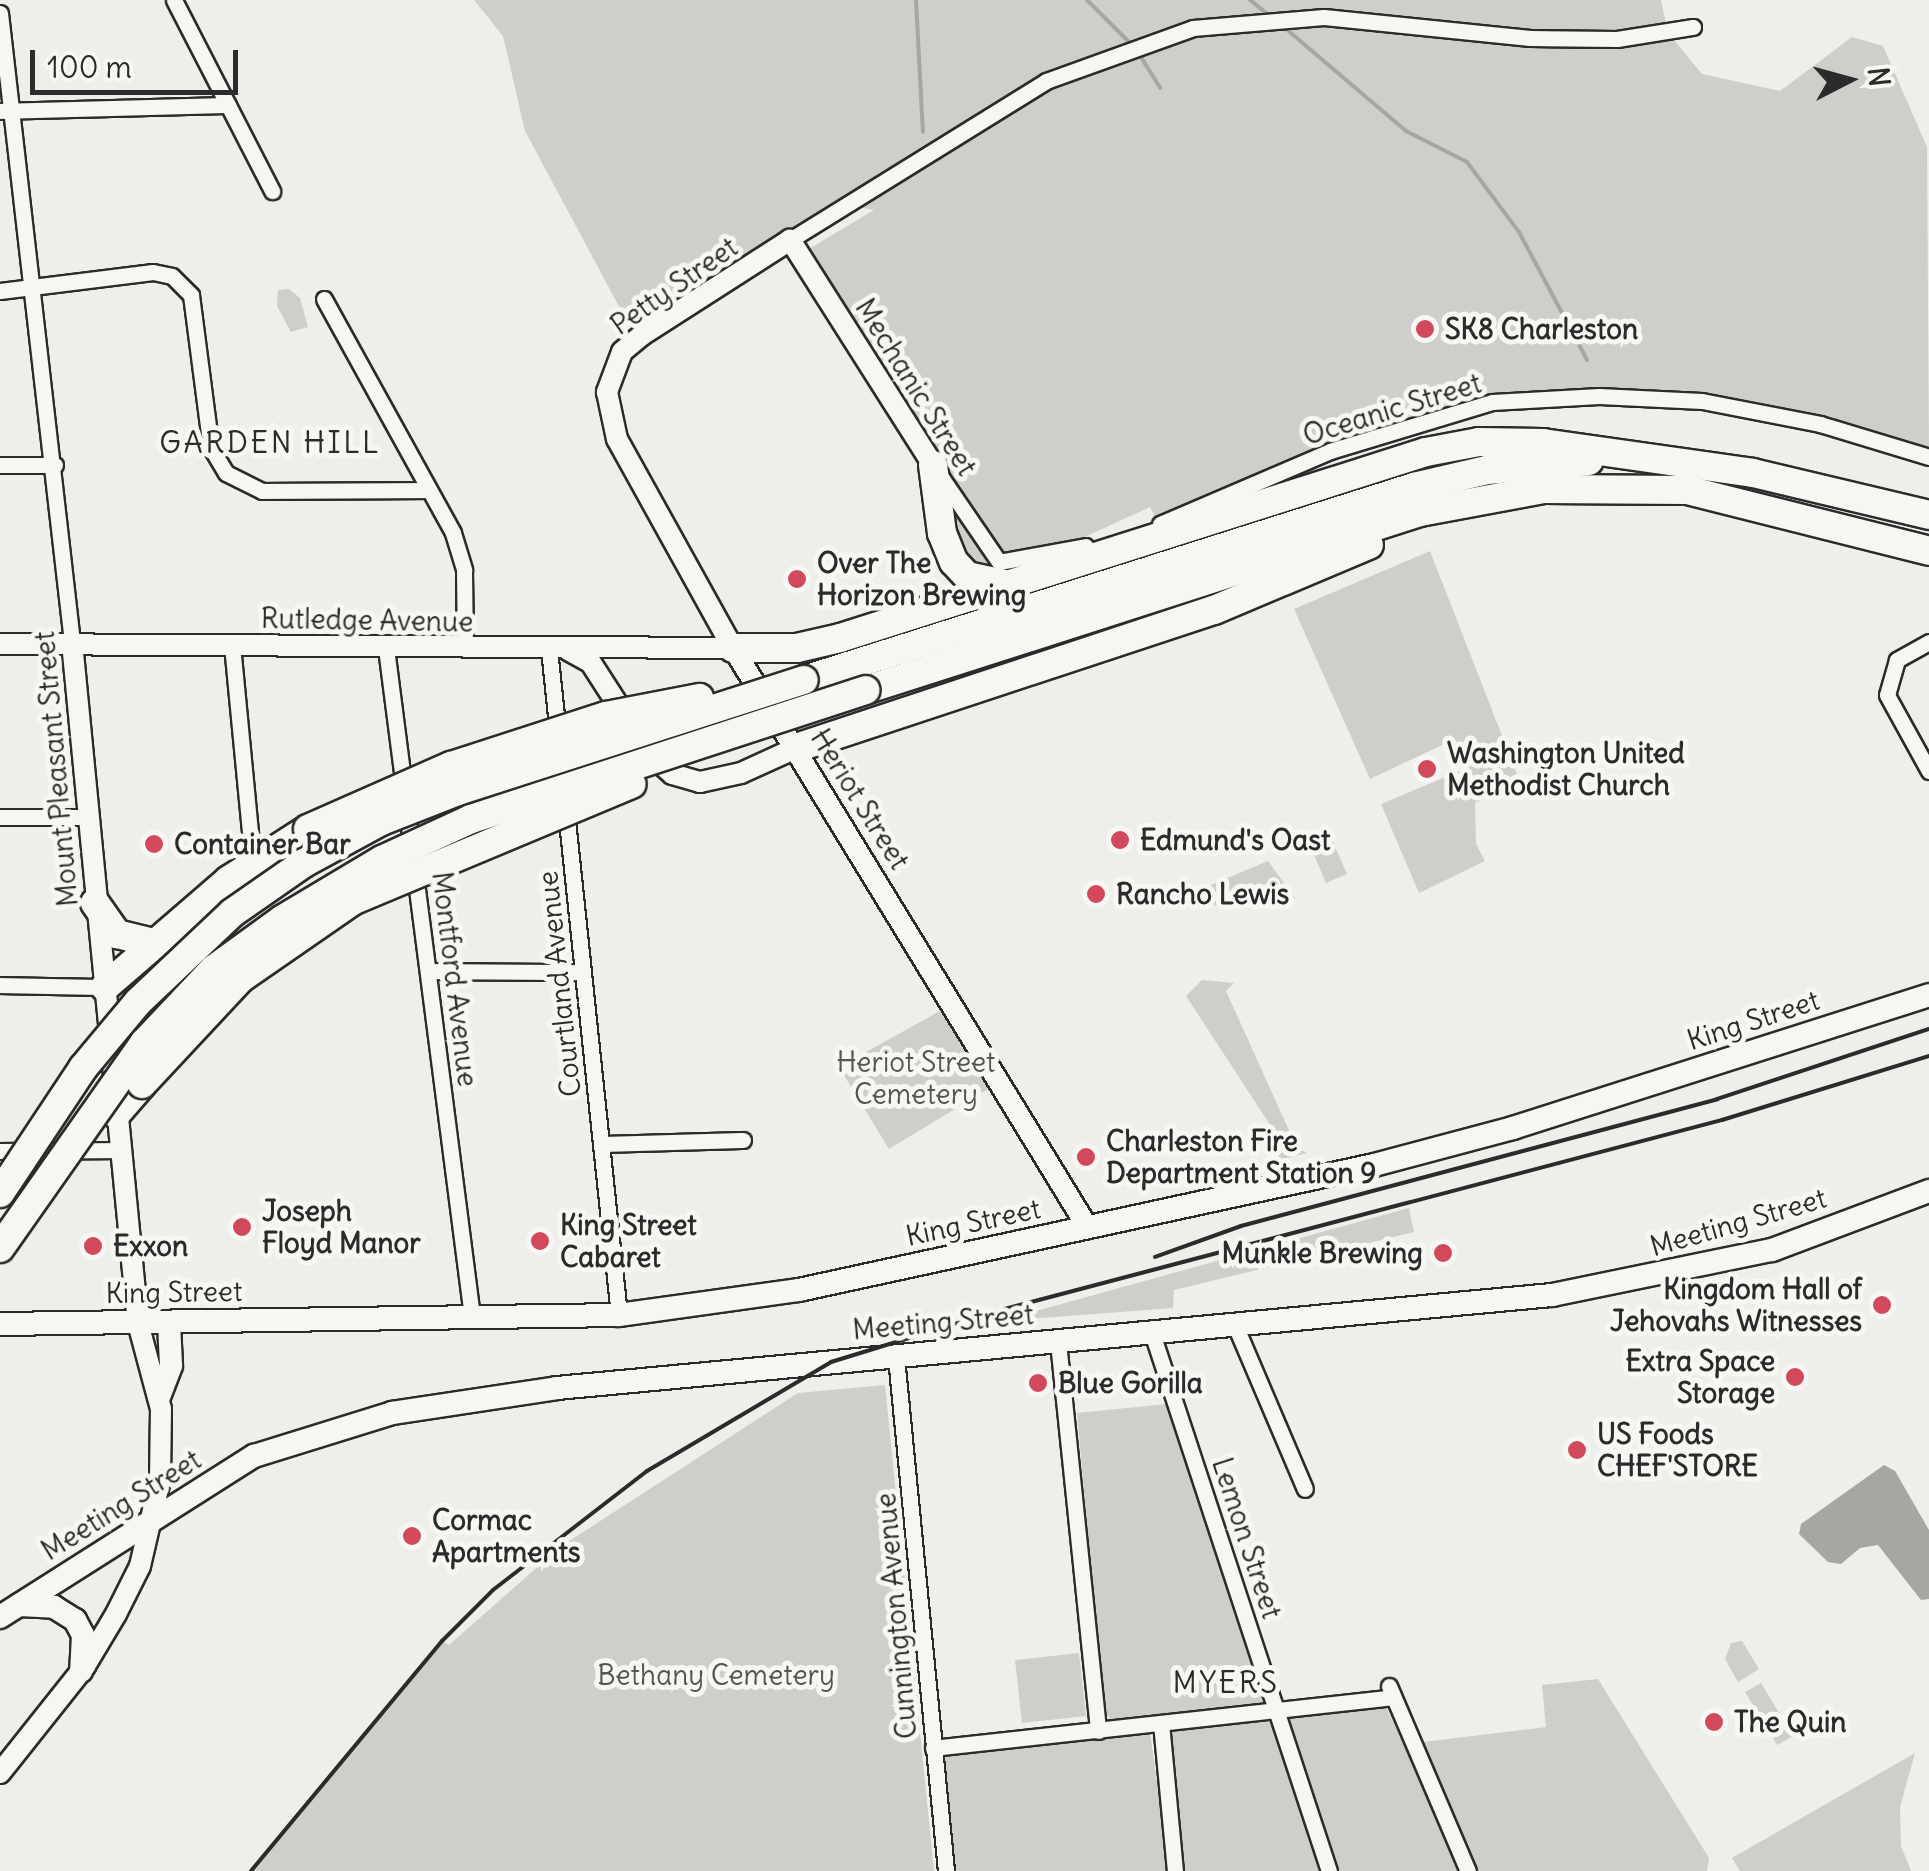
<!DOCTYPE html>
<style>
body{margin:0}
#map{position:relative;width:1929px;height:1871px;overflow:hidden;background:#eeeeea;font-family:Delius,sans-serif}
div>[style]{position:absolute}
[style*='--x']{left:calc(var(--x)*1px);top:calc(var(--y)*1px);width:calc(var(--w)*1px);rotate:calc(var(--a)*1deg)}
.green>*{inset:0;background:#cececa}
.water>*{inset:0;background:#a6a6a3}
.stream>*{height:4px;margin:-2px;padding:0 2px;transform-origin:2px;border-radius:2px;background:#a6a6a3}
.roads{filter:drop-shadow(2px 0 #2b2b2b) drop-shadow(-2px 0 #2b2b2b) drop-shadow(0 2px #2b2b2b) drop-shadow(0 -2px #2b2b2b)}
.street>*{height:15px;margin:-7.5px;padding:0 7.5px;transform-origin:7.5px;border-radius:7.5px;background:#f6f6f2}
.secondary>*{height:20px;margin:-10px;padding:0 10px;transform-origin:10px;border-radius:10px;background:#f6f6f2}
.primary>*{height:22px;margin:-11px;padding:0 11px;transform-origin:11px;border-radius:11px;background:#f6f6f2}
.highway>*{height:28px;margin:-14px;padding:0 14px;transform-origin:14px;border-radius:14px;background:#f6f6f2}
.rail>*{height:4px;margin:-2px;padding:0 2px;transform-origin:2px;border-radius:2px;background:#2b2b2b}
.bridges{filter:drop-shadow(2px 0 #2b2b2b) drop-shadow(-2px 0 #2b2b2b) drop-shadow(0 2px #2b2b2b) drop-shadow(0 -2px #2b2b2b)}
.highway-bridge>*{height:28px;margin:-14px;padding:0 14px;transform-origin:14px;border-radius:14px;background:#f6f6f2}
.dots>*{width:28px;height:28px;translate:-50% -50%;box-sizing:border-box;border:5px solid #f6f6f2;border-radius:50%}
span{translate:-50% -50%;white-space:nowrap;text-align:center;line-height:1.15;-webkit-text-stroke:10px #f6f6f2;paint-order:stroke}
.street-label{font-size:28px;color:#2b2b2b}
.poi-label{font-size:28px;color:#2b2b2b;font-weight:700}
.left{translate:0 -50%;text-align:left}
.right{translate:-100% -50%;text-align:right}
.park-label{font-size:28px;color:#545453}
.neighbourhood-label{font-size:30px;color:#2b2b2b;letter-spacing:2.5px}
.north{position:absolute;left:1799px;top:30px;width:100px;height:100px;-webkit-text-stroke:8px #f6f6f2;paint-order:stroke;rotate:84deg;font-size:28px;font-weight:700;line-height:40px;text-align:center;color:#2b2b2b}
.north::after{content:'';display:block;margin:auto;width:35px;height:45px;background:#2b2b2b;clip-path:polygon(50% 0,100% 100%,50% 72%,0 100%)}
.scale{position:absolute;left:30px;top:50px;width:208px;height:45px;box-sizing:border-box;border:5px solid #2b2b2b;border-top:0;padding-left:12px;font-size:30px;line-height:35px;white-space:nowrap;color:#2b2b2b;-webkit-text-stroke:8px #f6f6f2;paint-order:stroke}
</style>
<div id="map">
<div class="green">
<div style="clip-path:polygon(474px 0,1661px 0,1668px 33px,1702px 74px,1780px 91px,1852px 37px,1883px 46px,1927px 147px,1929px 457px,1702px 401px,1492px 402px,1406px 426px,1159px 524px,1150px 507px,1065px 546px,1006px 561px,807px 250px,874px 210px,842px 204px,637px 340px,525px 131px,503px 36px)"></div>
<div style="clip-path:polygon(289px 289px,300px 298px,308px 327px,291px 332px,277px 306px,278px 290px)"></div>
<div style="clip-path:polygon(944px 491px,992px 563px,983px 570px,963px 568px)"></div>
<div style="clip-path:polygon(1430px 551px,1520px 782px,1475px 803px,1476px 844px,1485px 861px,1419px 893px,1381px 804px,1467px 768px,1455px 739px,1370px 779px,1294px 609px)"></div>
<div style="clip-path:polygon(1329px 833px,1347px 874px,1326px 883px,1309px 843px)"></div>
<div style="clip-path:polygon(1268px 861px,1295px 898px,1184px 908px,1180px 898px)"></div>
<div style="clip-path:polygon(1202px 980px,1234px 983px,1226px 991px,1297px 1148px,1307px 1153px,1279px 1160px,1276px 1134px,1186px 996px)"></div>
<div style="clip-path:polygon(940px 1011px,988px 1089px,889px 1149px,839px 1067px)"></div>
<div style="clip-path:polygon(1409px 1208px,1414px 1232px,1174px 1290px,1173px 1308px,1028px 1319px,1025px 1314px)"></div>
<div style="clip-path:polygon(885px 1385px,934px 1871px,251px 1871px,442px 1641px,449px 1645px,560px 1547px,798px 1393px)"></div>
<div style="clip-path:polygon(1167px 1404px,1265px 1694px,1262px 1704px,1114px 1723px,1104px 1712px,1077px 1413px)"></div>
<div style="clip-path:polygon(1742px 1641px,1759px 1669px,1738px 1682px,1725px 1659px,1731px 1643px)"></div>
<div style="clip-path:polygon(1079px 1653px,1086px 1716px,1022px 1723px,1015px 1660px)"></div>
<div style="clip-path:polygon(1598px 1679px,1709px 1858px,1707px 1871px,1477px 1871px,1423px 1742px,1546px 1727px,1542px 1685px)"></div>
<div style="clip-path:polygon(1761px 1683px,1793px 1736px,1777px 1745px,1745px 1692px)"></div>
<div style="clip-path:polygon(1386px 1707px,1451px 1845px,1462px 1871px,1336px 1871px,1289px 1722px,1291px 1716px)"></div>
<div style="clip-path:polygon(1266px 1718px,1275px 1726px,1323px 1871px,1183px 1871px,1170px 1736px,1175px 1728px)"></div>
<div style="clip-path:polygon(1150px 1732px,1169px 1871px,954px 1871px,943px 1762px,948px 1754px)"></div>
<div style="clip-path:polygon(1915px 1753px,1900px 1807px,1901px 1846px,1911px 1871px,1740px 1871px,1732px 1858px)"></div>
</div>
<div class="water">
<div style="clip-path:polygon(1884px 1465px,1895px 1471px,1929px 1530px,1929px 1599px,1921px 1600px,1878px 1545px,1860px 1548px,1841px 1564px,1828px 1562px,1799px 1534px,1801px 1524px)"></div>
</div>
<div class="stream">
<div style="--x:916;--y:0;--w:132;--a:87"></div>
<div style="--x:1087;--y:0;--w:65;--a:45"></div>
<div style="--x:1250;--y:0;--w:26;--a:39"></div>
<div style="--x:1285;--y:28;--w:159;--a:40.4"></div>
<div style="--x:1406;--y:131;--w:68;--a:26.9"></div>
<div style="--x:1467;--y:162;--w:87;--a:53.4"></div>
<div style="--x:1519;--y:232;--w:145;--a:62"></div>
<div style="--x:1139;--y:54;--w:40;--a:58"></div>
</div>
<div class="roads">
<div class="street">
<div style="--x:174;--y:0;--w:215;--a:62.8"></div>
<div style="--x:0;--y:13;--w:633;--a:83.47"></div>
<div style="--x:0;--y:111;--w:228;--a:-1.5"></div>
<div style="--x:790;--y:240;--w:301;--a:-31.8"></div>
<div style="--x:1046;--y:81;--w:156;--a:-19.8"></div>
<div style="--x:1193;--y:28;--w:131;--a:-4.8"></div>
<div style="--x:1324;--y:17;--w:207;--a:5.8"></div>
<div style="--x:1530;--y:38;--w:87;--a:0.7"></div>
<div style="--x:1617;--y:39;--w:77;--a:-9"></div>
<div style="--x:0;--y:291;--w:154;--a:-7.1"></div>
<div style="--x:153;--y:272;--w:19;--a:12"></div>
<div style="--x:172;--y:276;--w:27;--a:45"></div>
<div style="--x:191;--y:295;--w:154;--a:82.6"></div>
<div style="--x:211;--y:448;--w:29;--a:59"></div>
<div style="--x:226;--y:473;--w:40;--a:26.6"></div>
<div style="--x:262;--y:491;--w:167;--a:-0.3"></div>
<div style="--x:324;--y:299;--w:267;--a:61.1"></div>
<div style="--x:453;--y:533;--w:39;--a:73"></div>
<div style="--x:464;--y:570;--w:79;--a:89.3"></div>
<div style="--x:0;--y:465;--w:55;--a:0"></div>
<div style="--x:941;--y:477;--w:103;--a:55.7"></div>
<div style="--x:999;--y:562;--w:88;--a:-10.4"></div>
<div style="--x:1160;--y:524;--w:185;--a:-23.2"></div>
<div style="--x:1330;--y:451;--w:169;--a:-16.8"></div>
<div style="--x:1492;--y:402;--w:107;--a:-3.2"></div>
<div style="--x:1599;--y:396;--w:103;--a:2.8"></div>
<div style="--x:1702;--y:401;--w:120;--a:11"></div>
<div style="--x:1820;--y:424;--w:114;--a:16.8"></div>
<div style="--x:1929;--y:642;--w:37;--a:151"></div>
<div style="--x:1897;--y:660;--w:36;--a:106"></div>
<div style="--x:1887;--y:695;--w:87;--a:61.1"></div>
<div style="--x:232;--y:645;--w:189;--a:84.5"></div>
<div style="--x:386;--y:648;--w:675;--a:82.67"></div>
<div style="--x:549;--y:649;--w:670;--a:84"></div>
<div style="--x:0;--y:817;--w:85;--a:0"></div>
<div style="--x:429;--y:971;--w:154;--a:0.4"></div>
<div style="--x:0;--y:985;--w:105;--a:1.1"></div>
<div style="--x:601;--y:1144;--w:142;--a:-1.6"></div>
<div style="--x:0;--y:1151;--w:119;--a:-0.5"></div>
<div style="--x:1235;--y:1325;--w:178;--a:66.9"></div>
<div style="--x:1153;--y:1336;--w:563;--a:71.79"></div>
<div style="--x:1058;--y:1342;--w:391;--a:84.1"></div>
<div style="--x:896;--y:1357;--w:516;--a:84.44"></div>
<div style="--x:1389;--y:1686;--w:201;--a:66.9"></div>
<div style="--x:1161;--y:1723;--w:149;--a:84.6"></div>
<div style="--x:933;--y:1748;--w:463;--a:-6.3"></div>
</div>
<div class="secondary">
<div style="--x:933;--y:465;--w:267;--a:-122.4"></div>
<div style="--x:790;--y:240;--w:176;--a:147.3"></div>
<div style="--x:642;--y:335;--w:26;--a:140"></div>
<div style="--x:622;--y:352;--w:43;--a:110.6"></div>
<div style="--x:607;--y:392;--w:48;--a:78"></div>
<div style="--x:617;--y:439;--w:239;--a:61"></div>
<div style="--x:733;--y:648;--w:680;--a:58.53"></div>
<div style="--x:0;--y:644;--w:733;--a:0.31"></div>
<div style="--x:568;--y:650;--w:26;--a:29"></div>
<div style="--x:591;--y:663;--w:70;--a:57.2"></div>
<div style="--x:646;--y:751;--w:35;--a:41"></div>
<div style="--x:672;--y:774;--w:29;--a:16"></div>
<div style="--x:700;--y:782;--w:42;--a:-12.4"></div>
<div style="--x:741;--y:773;--w:60;--a:-24.4"></div>
<div style="--x:0;--y:1773;--w:137;--a:-51.5"></div>
<div style="--x:85;--y:1666;--w:61;--a:-59.2"></div>
<div style="--x:116;--y:1614;--w:54;--a:-63.4"></div>
<div style="--x:140;--y:1566;--w:88;--a:-76.9"></div>
<div style="--x:160;--y:1480;--w:71;--a:-89.2"></div>
<div style="--x:161;--y:1409;--w:89;--a:-105"></div>
<div style="--x:138;--y:1323;--w:684;--a:-95.54"></div>
</div>
<div class="primary">
<div style="--x:0;--y:1324;--w:619;--a:-0.83"></div>
<div style="--x:619;--y:1315;--w:182;--a:-7.9"></div>
<div style="--x:799;--y:1290;--w:588;--a:-12.26"></div>
<div style="--x:1374;--y:1165;--w:144;--a:-14.9"></div>
<div style="--x:1513;--y:1128;--w:437;--a:-17.7"></div>
<div style="--x:159;--y:1397;--w:34;--a:-69"></div>
<div style="--x:171;--y:1365;--w:43;--a:-92.7"></div>
<div style="--x:19;--y:1605;--w:35;--a:3"></div>
<div style="--x:54;--y:1607;--w:25;--a:32"></div>
<div style="--x:75;--y:1620;--w:17;--a:62"></div>
<div style="--x:83;--y:1635;--w:36;--a:93"></div>
<div style="--x:0;--y:1617;--w:301;--a:-32.4"></div>
<div style="--x:254;--y:1456;--w:145;--a:-17.3"></div>
<div style="--x:392;--y:1413;--w:167;--a:-8.6"></div>
<div style="--x:557;--y:1388;--w:999;--a:-5.34"></div>
<div style="--x:1552;--y:1295;--w:225;--a:-11.6"></div>
<div style="--x:1772;--y:1250;--w:168;--a:-20.6"></div>
</div>
<div class="highway">
<div style="--x:933;--y:465;--w:69;--a:82.5"></div>
<div style="--x:942;--y:533;--w:31;--a:68"></div>
<div style="--x:954;--y:562;--w:19;--a:47"></div>
<div style="--x:967;--y:576;--w:38;--a:12"></div>
<div style="--x:733;--y:648;--w:64;--a:0"></div>
<div style="--x:797;--y:648;--w:44;--a:-13.1"></div>
<div style="--x:840;--y:638;--w:615;--a:-17.61"></div>
<div style="--x:1426;--y:452;--w:54;--a:-10.7"></div>
<div style="--x:1479;--y:442;--w:64;--a:0.9"></div>
<div style="--x:1543;--y:443;--w:212;--a:8.1"></div>
<div style="--x:1753;--y:473;--w:181;--a:13.4"></div>
<div style="--x:804;--y:680;--w:640;--a:-17.56"></div>
<div style="--x:1414;--y:487;--w:75;--a:-13.1"></div>
<div style="--x:1487;--y:470;--w:102;--a:-5"></div>
<div style="--x:865;--y:690;--w:583;--a:-17.78"></div>
<div style="--x:1420;--y:512;--w:126;--a:-10.5"></div>
<div style="--x:1544;--y:489;--w:143;--a:0.4"></div>
<div style="--x:1687;--y:490;--w:250;--a:14.1"></div>
<div style="--x:796;--y:748;--w:440;--a:-18.3"></div>
<div style="--x:1214;--y:610;--w:168;--a:-22.8"></div>
<div style="--x:95;--y:903;--w:38;--a:55"></div>
<div style="--x:117;--y:934;--w:37;--a:14"></div>
<div style="--x:105;--y:987;--w:164;--a:-40.8"></div>
<div style="--x:229;--y:880;--w:94;--a:-32.8"></div>
<div style="--x:116;--y:1114;--w:40;--a:-49"></div>
</div>
</div>
<div class="rail">
<div style="--x:1155;--y:1257;--w:91;--a:-19.8"></div>
<div style="--x:1241;--y:1226;--w:493;--a:-14.9"></div>
<div style="--x:1717;--y:1099;--w:223;--a:-18.3"></div>
<div style="--x:251;--y:1871;--w:299;--a:-50.3"></div>
<div style="--x:442;--y:1641;--w:72;--a:-45"></div>
<div style="--x:493;--y:1590;--w:195;--a:-37.7"></div>
<div style="--x:647;--y:1471;--w:214;--a:-30.6"></div>
<div style="--x:831;--y:1362;--w:174;--a:-17.1"></div>
<div style="--x:997;--y:1311;--w:750;--a:-14.76"></div>
<div style="--x:1722;--y:1120;--w:217;--a:-17.2"></div>
</div>
<div class="bridges">
<div class="highway-bridge">
<div style="--x:308;--y:829;--w:156;--a:-23.8"></div>
<div style="--x:451;--y:766;--w:163;--a:-17.9"></div>
<div style="--x:606;--y:716;--w:95;--a:-11"></div>
<div style="--x:142;--y:1084;--w:145;--a:-47"></div>
<div style="--x:241;--y:978;--w:135;--a:-34.7"></div>
<div style="--x:352;--y:901;--w:303;--a:-22.7"></div>
<div style="--x:0;--y:1193;--w:150;--a:-56.4"></div>
<div style="--x:83;--y:1068;--w:86;--a:-50.2"></div>
<div style="--x:138;--y:1002;--w:129;--a:-43.4"></div>
<div style="--x:232;--y:913;--w:88;--a:-34.8"></div>
<div style="--x:304;--y:863;--w:88;--a:-28.6"></div>
<div style="--x:381;--y:821;--w:83;--a:-21.3"></div>
<div style="--x:458;--y:791;--w:363;--a:-17.8"></div>
<div style="--x:0;--y:1248;--w:251;--a:-54.9"></div>
<div style="--x:144;--y:1043;--w:102;--a:-46.6"></div>
<div style="--x:214;--y:969;--w:85;--a:-35.9"></div>
<div style="--x:283;--y:919;--w:115;--a:-30.8"></div>
<div style="--x:382;--y:860;--w:98;--a:-24.7"></div>
<div style="--x:471;--y:819;--w:415;--a:-18.1"></div>
</div>
</div>
<div class="dots">
<div style="left:1425px;top:329px;background:#d1495b"></div>
<div style="left:797px;top:579px;background:#d1495b"></div>
<div style="left:1427px;top:769px;background:#d1495b"></div>
<div style="left:1120px;top:840px;background:#d1495b"></div>
<div style="left:154px;top:844px;background:#d1495b"></div>
<div style="left:1096px;top:894px;background:#d1495b"></div>
<div style="left:1086px;top:1157px;background:#d1495b"></div>
<div style="left:242px;top:1227px;background:#d1495b"></div>
<div style="left:540px;top:1241px;background:#d1495b"></div>
<div style="left:93px;top:1246px;background:#d1495b"></div>
<div style="left:1443px;top:1253px;background:#d1495b"></div>
<div style="left:1882px;top:1305px;background:#d1495b"></div>
<div style="left:1795px;top:1377px;background:#d1495b"></div>
<div style="left:1038px;top:1383px;background:#d1495b"></div>
<div style="left:1577px;top:1450px;background:#d1495b"></div>
<div style="left:412px;top:1536px;background:#d1495b"></div>
<div style="left:1714px;top:1722px;background:#d1495b"></div>
</div>
<div class="street-label">
<span style="left:674px;top:286px;rotate:-35deg">Petty Street</span>
<span style="left:916px;top:387px;rotate:58deg">Mechanic Street</span>
<span style="left:1392px;top:409px;rotate:-17deg">Oceanic Street</span>
<span style="left:367px;top:620px;rotate:1deg">Rutledge Avenue</span>
<span style="left:56px;top:769px;rotate:-95deg">Mount Pleasant Street</span>
<span style="left:860px;top:799px;rotate:58deg">Heriot Street</span>
<span style="left:455px;top:979px;rotate:83deg">Montford Avenue</span>
<span style="left:559px;top:984px;rotate:-96deg">Courtland Avenue</span>
<span style="left:1753px;top:1020px;rotate:-18deg">King Street</span>
<span style="left:973px;top:1222px;rotate:-12deg">King Street</span>
<span style="left:1738px;top:1222px;rotate:-16deg">Meeting Street</span>
<span style="left:174px;top:1292px;rotate:-1deg">King Street</span>
<span style="left:943px;top:1322px;rotate:-5deg">Meeting Street</span>
<span style="left:121px;top:1505px;rotate:-32deg">Meeting Street</span>
<span style="left:1247px;top:1538px;rotate:72deg">Lemon Street</span>
<span style="left:896px;top:1616px;rotate:-95deg">Cunnington Avenue</span>
</div>
<div class="poi-label">
<span class="left" style="left:1445px;top:329px">SK8 Charleston</span>
<span class="left" style="left:817px;top:579px">Over The<br>Horizon Brewing</span>
<span class="left" style="left:1447px;top:769px">Washington United<br>Methodist Church</span>
<span class="left" style="left:1140px;top:840px">Edmund's Oast</span>
<span class="left" style="left:174px;top:844px">Container Bar</span>
<span class="left" style="left:1116px;top:894px">Rancho Lewis</span>
<span class="left" style="left:1106px;top:1157px">Charleston Fire<br>Department Station 9</span>
<span class="left" style="left:262px;top:1227px">Joseph<br>Floyd Manor</span>
<span class="left" style="left:560px;top:1241px">King Street<br>Cabaret</span>
<span class="left" style="left:113px;top:1246px">Exxon</span>
<span class="right" style="left:1423px;top:1253px">Munkle Brewing</span>
<span class="right" style="left:1862px;top:1305px">Kingdom Hall of<br>Jehovahs Witnesses</span>
<span class="right" style="left:1775px;top:1377px">Extra Space<br>Storage</span>
<span class="left" style="left:1058px;top:1383px">Blue Gorilla</span>
<span class="left" style="left:1597px;top:1450px">US Foods<br>CHEF'STORE</span>
<span class="left" style="left:432px;top:1536px">Cormac<br>Apartments</span>
<span class="left" style="left:1734px;top:1722px">The Quin</span>
</div>
<div class="park-label">
<span style="left:916px;top:1078px">Heriot Street<br>Cemetery</span>
<span style="left:716px;top:1675px">Bethany Cemetery</span>
</div>
<div class="neighbourhood-label">
<span style="left:270px;top:442px">GARDEN HILL</span>
<span style="left:1226px;top:1682px">MYERS</span>
</div>
<div class="north">N</div>
<div class="scale">100 m</div>
</div>
